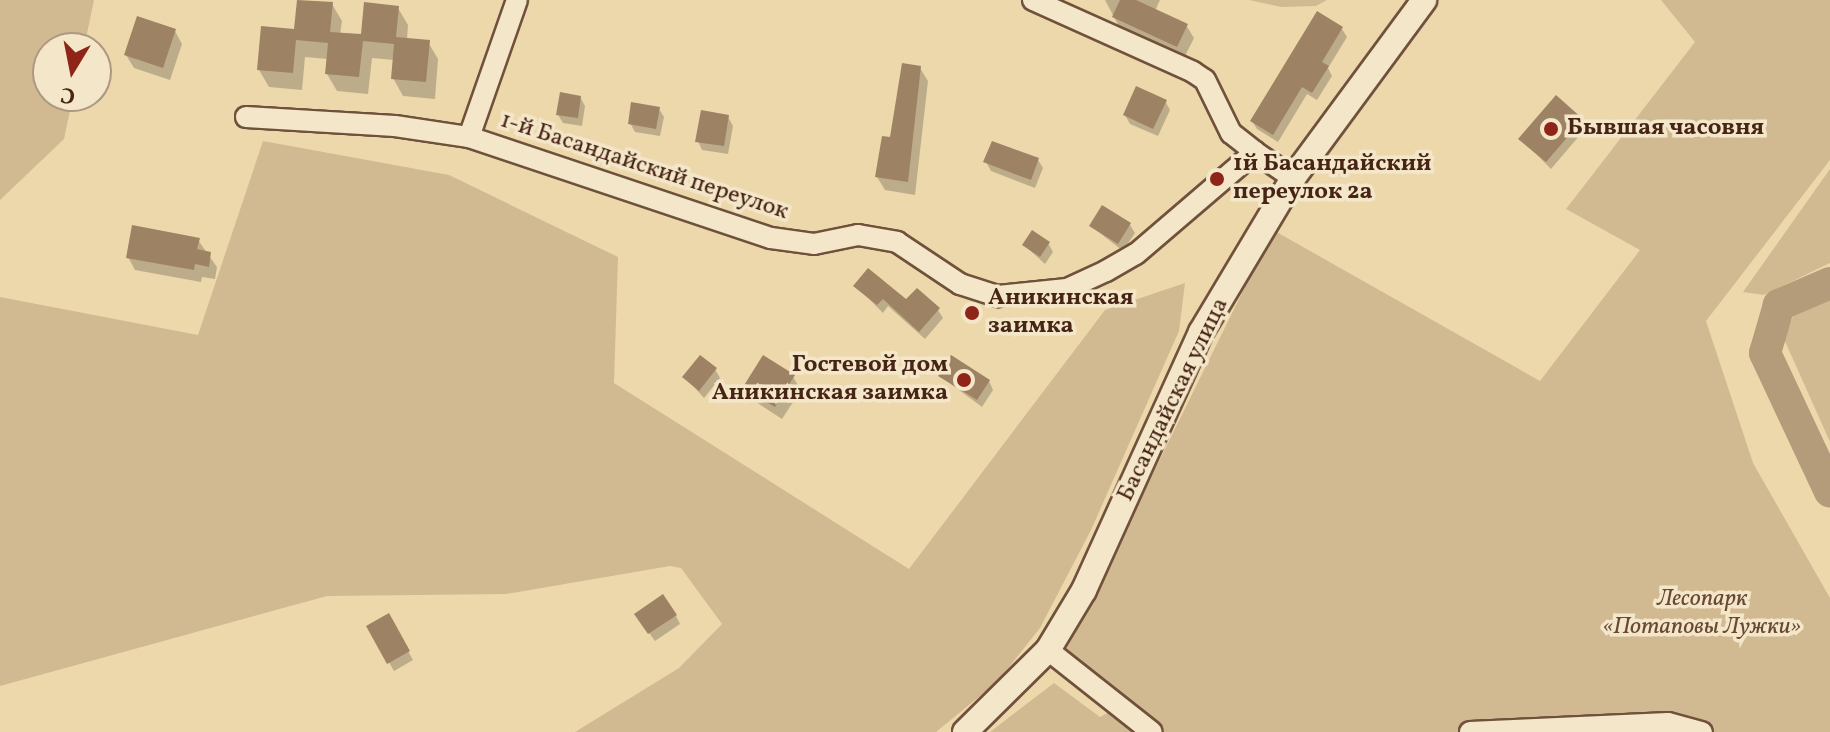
<!DOCTYPE html>
<meta charset="utf-8">
<style>
body{margin:0}
#map{position:relative;width:1830px;height:732px;overflow:hidden;background:#edd8ac;font-family:Vollkorn,serif}
div>[style]{position:absolute}
[style*='--x']{left:calc(var(--x)*1px);top:calc(var(--y)*1px);width:calc(var(--w)*1px);rotate:calc(var(--a)*1deg)}
.green>*{inset:0;background:#d1b992}
.shadow>*{inset:0;background:#0003}
.river>*{height:32px;margin:-16px;padding:0 16px;transform-origin:16px;border-radius:16px;background:#b49b79}
.building>*{inset:0;background:#9d8264}
.roads{filter:drop-shadow(2px 0 #70513c) drop-shadow(-2px 0 #70513c) drop-shadow(0 2px #70513c) drop-shadow(0 -2px #70513c)}
.minor>*{height:20px;margin:-10px;padding:0 10px;transform-origin:10px;border-radius:10px;background:#f3e6c9}
.tertiary>*{height:24px;margin:-12px;padding:0 12px;transform-origin:12px;border-radius:12px;background:#f3e6c9}
.dots>*{width:22px;height:22px;translate:-50% -50%;box-sizing:border-box;border:4px solid #f3e6c9;border-radius:50%}
span{translate:-50% -50%;white-space:nowrap;text-align:center;line-height:1.15;-webkit-text-stroke:7px #f3e6c9;paint-order:stroke}
.poi-label{font-size:24px;color:#462416;font-weight:700}
.left{translate:0 -50%;text-align:left}
.right{translate:-100% -50%;text-align:right}
.street-label{font-size:24px;color:#462416}
.park-label{font-size:24px;color:#694935;font-style:italic}
.north{position:absolute;left:32px;top:32px;width:80px;height:80px;box-sizing:border-box;background:#f3e6c9;border:2px solid #ae9881;border-radius:50%;rotate:190deg;font-size:22px;font-weight:700;line-height:32px;text-align:center;color:#462416}
.north::after{content:'';display:block;margin:auto;width:28px;height:36px;background:#8f2418;clip-path:polygon(50% 0,100% 100%,50% 72%,0 100%)}
</style>
<div id="map">
<div class="green">
<div style="clip-path:polygon(0 0,94px 0,84px 48px,48px 48px,48px 96px,73px 96px,64px 139px,0 200px)"></div>
<div style="clip-path:polygon(1249px 0,1327px 0,1316px 6px,1281px 7px)"></div>
<div style="clip-path:polygon(1661px 0,1830px 0,1830px 160px,1706px 321px,1753px 463px,1830px 598px,1830px 732px,990px 732px,1054px 683px,1100px 717px,1129px 702px,1066px 650px,1273px 230px,1540px 381px,1640px 250px,1566px 209px,1695px 42px)"></div>
<div style="clip-path:polygon(263px 141px,449px 175px,618px 257px,614px 383px,909px 569px,1105px 310px,1185px 283px,1179px 331px,1091px 530px,1040px 628px,997px 682px,936px 732px,575px 732px,679px 668px,722px 624px,681px 568px,670px 566px,506px 594px,327px 596px,0 686px,0 297px,198px 335px)"></div>
<div style="clip-path:polygon(1830px 169px,1830px 263px,1764px 295px,1743px 292px)"></div>
<div style="clip-path:polygon(1830px 293px,1830px 442px,1784px 339px,1798px 304px)"></div>
</div>
<div class="shadow">
<div style="clip-path:polygon(1105px 0,1160px 0,1155px 11px,1186px 25px,1194px 38px,1184px 58px,1121px 30px)"></div>
<div style="clip-path:polygon(332px 4px,342px 21px,340px 35px,363px 37px,398px 8px,408px 25px,407px 40px,428px 42px,438px 59px,435px 99px,403px 96px,393px 78px,394px 60px,372px 58px,368px 94px,337px 91px,327px 74px,328px 59px,305px 57px,302px 90px,269px 87px,259px 70px,296px 31px)"></div>
<div style="clip-path:polygon(1342px 29px,1347px 37px,1328px 68px,1332px 76px,1317px 100px,1307px 94px,1278px 142px,1257px 129px,1252px 121px)"></div>
<div style="clip-path:polygon(175px 31px,182px 44px,170px 80px,134px 68px,126px 55px)"></div>
<div style="clip-path:polygon(920px 68px,928px 81px,915px 195px,885px 190px,877px 177px)"></div>
<div style="clip-path:polygon(580px 97px,585px 106px,582px 126px,563px 123px,558px 115px)"></div>
<div style="clip-path:polygon(1165px 101px,1170px 110px,1158px 136px,1130px 124px,1125px 115px)"></div>
<div style="clip-path:polygon(659px 109px,664px 117px,660px 136px,635px 132px,630px 123px)"></div>
<div style="clip-path:polygon(728px 117px,733px 126px,728px 154px,702px 150px,698px 141px)"></div>
<div style="clip-path:polygon(1581px 120px,1586px 128px,1551px 169px,1521px 139px)"></div>
<div style="clip-path:polygon(1038px 160px,1043px 168px,1035px 188px,991px 171px,986px 162px)"></div>
<div style="clip-path:polygon(1130px 225px,1135px 233px,1123px 251px,1091px 226px)"></div>
<div style="clip-path:polygon(198px 240px,217px 267px,215px 279px,202px 277px,201px 282px,135px 270px,128px 257px)"></div>
<div style="clip-path:polygon(1048px 243px,1053px 252px,1045px 264px,1024px 245px)"></div>
<div style="clip-path:polygon(856px 286px,938px 310px,943px 318px,925px 339px,888px 306px,883px 313px)"></div>
<div style="clip-path:polygon(715px 369px,720px 378px,704px 398px,685px 377px)"></div>
<div style="clip-path:polygon(940px 376px,989px 381px,993px 390px,982px 407px)"></div>
<div style="clip-path:polygon(793px 377px,801px 390px,782px 419px,753px 400px,745px 387px)"></div>
<div style="clip-path:polygon(388px 615px,413px 660px,394px 671px,368px 626px)"></div>
<div style="clip-path:polygon(676px 616px,680px 624px,655px 641px,642px 623px)"></div>
</div>
<div class="river">
<div style="--x:1830;--y:283;--w:56;--a:156.7"></div>
<div style="--x:1779;--y:305;--w:50;--a:106.3"></div>
<div style="--x:1765;--y:353;--w:153;--a:64.9"></div>
</div>
<div class="building">
<div style="clip-path:polygon(297px 0,333px 2px,330px 32px,361px 34px,364px 2px,399px 6px,396px 37px,430px 40px,426px 82px,391px 79px,394px 44px,363px 41px,359px 77px,325px 74px,328px 43px,296px 40px,293px 73px,257px 70px,261px 26px,294px 29px)"></div>
<div style="clip-path:polygon(1120px 0,1136px 0,1188px 24px,1177px 47px,1112px 17px)"></div>
<div style="clip-path:polygon(1317px 11px,1343px 27px,1322px 62px,1329px 66px,1312px 93px,1302px 87px,1273px 135px,1250px 121px)"></div>
<div style="clip-path:polygon(137px 16px,176px 29px,163px 68px,124px 55px)"></div>
<div style="clip-path:polygon(902px 63px,921px 66px,908px 182px,875px 177px,882px 136px,890px 137px)"></div>
<div style="clip-path:polygon(1136px 86px,1167px 100px,1153px 129px,1123px 115px)"></div>
<div style="clip-path:polygon(560px 92px,581px 96px,578px 118px,556px 115px)"></div>
<div style="clip-path:polygon(1556px 95px,1583px 119px,1546px 162px,1518px 139px)"></div>
<div style="clip-path:polygon(631px 102px,660px 107px,656px 129px,628px 124px)"></div>
<div style="clip-path:polygon(701px 110px,729px 115px,724px 146px,695px 142px)"></div>
<div style="clip-path:polygon(992px 141px,1039px 158px,1031px 180px,983px 162px)"></div>
<div style="clip-path:polygon(1102px 205px,1131px 223px,1118px 244px,1089px 226px)"></div>
<div style="clip-path:polygon(132px 225px,200px 238px,197px 249px,211px 252px,209px 267px,195px 264px,194px 270px,126px 258px)"></div>
<div style="clip-path:polygon(1032px 230px,1050px 242px,1040px 257px,1022px 245px)"></div>
<div style="clip-path:polygon(868px 268px,906px 299px,917px 288px,940px 308px,919px 332px,883px 299px,877px 305px,853px 286px)"></div>
<div style="clip-path:polygon(700px 355px,717px 368px,699px 391px,682px 377px)"></div>
<div style="clip-path:polygon(763px 355px,795px 375px,775px 407px,743px 387px)"></div>
<div style="clip-path:polygon(951px 355px,990px 380px,977px 400px,938px 376px)"></div>
<div style="clip-path:polygon(663px 594px,677px 615px,648px 634px,634px 614px)"></div>
<div style="clip-path:polygon(389px 613px,410px 651px,387px 664px,366px 626px)"></div>
</div>
<div class="roads">
<div class="minor">
<div style="--x:1033;--y:0;--w:175;--a:24.2"></div>
<div style="--x:1193;--y:72;--w:14;--a:34"></div>
<div style="--x:1205;--y:80;--w:59;--a:63.9"></div>
<div style="--x:1231;--y:133;--w:31;--a:38"></div>
<div style="--x:246;--y:117;--w:149;--a:3.5"></div>
<div style="--x:395;--y:126;--w:75;--a:8.5"></div>
<div style="--x:469;--y:137;--w:318;--a:18.5"></div>
<div style="--x:771;--y:238;--w:43;--a:7.9"></div>
<div style="--x:814;--y:244;--w:45;--a:-11.6"></div>
<div style="--x:858;--y:235;--w:40;--a:10"></div>
<div style="--x:897;--y:242;--w:76;--a:33.7"></div>
<div style="--x:960;--y:284;--w:40;--a:18"></div>
<div style="--x:998;--y:296;--w:69;--a:-5.8"></div>
<div style="--x:1067;--y:289;--w:43;--a:-24.8"></div>
<div style="--x:1106;--y:271;--w:34;--a:-30"></div>
<div style="--x:1136;--y:254;--w:157;--a:-40.6"></div>
<div style="--x:1255;--y:152;--w:46;--a:34.4"></div>
<div style="--x:469;--y:137;--w:145;--a:-70.7"></div>
<div style="--x:1048;--y:650;--w:132;--a:38.3"></div>
<div style="--x:1470;--y:732;--w:198;--a:-2.6"></div>
<div style="--x:1668;--y:723;--w:35;--a:15"></div>
</div>
<div class="tertiary">
<div style="--x:965;--y:732;--w:117;--a:-44.7"></div>
<div style="--x:1048;--y:650;--w:70;--a:-59"></div>
<div style="--x:1084;--y:590;--w:283;--a:-65.6"></div>
<div style="--x:1201;--y:332;--w:179;--a:-59.1"></div>
<div style="--x:1293;--y:178;--w:221;--a:-53.6"></div>
</div>
</div>
<div class="dots">
<div style="left:1551px;top:129px;background:#8f2418"></div>
<div style="left:1217px;top:179px;background:#8f2418"></div>
<div style="left:972px;top:313px;background:#8f2418"></div>
<div style="left:964px;top:380px;background:#8f2418"></div>
</div>
<div class="poi-label">
<span class="left" style="left:1567px;top:129px">Бывшая часовня</span>
<span class="left" style="left:1233px;top:179px">1й Басандайский<br>переулок 2а</span>
<span class="left" style="left:988px;top:313px">Аникинская<br>заимка</span>
<span class="right" style="left:948px;top:380px">Гостевой дом<br>Аникинская заимка</span>
</div>
<div class="street-label">
<span style="left:644px;top:167px;rotate:18deg">1-й Басандайский переулок</span>
<span style="left:1174px;top:400px;rotate:-64deg">Басандайская улица</span>
</div>
<div class="park-label">
<span style="left:1702px;top:614px">Лесопарк<br>«Потаповы Лужки»</span>
</div>
<div class="north">С</div>
</div>
